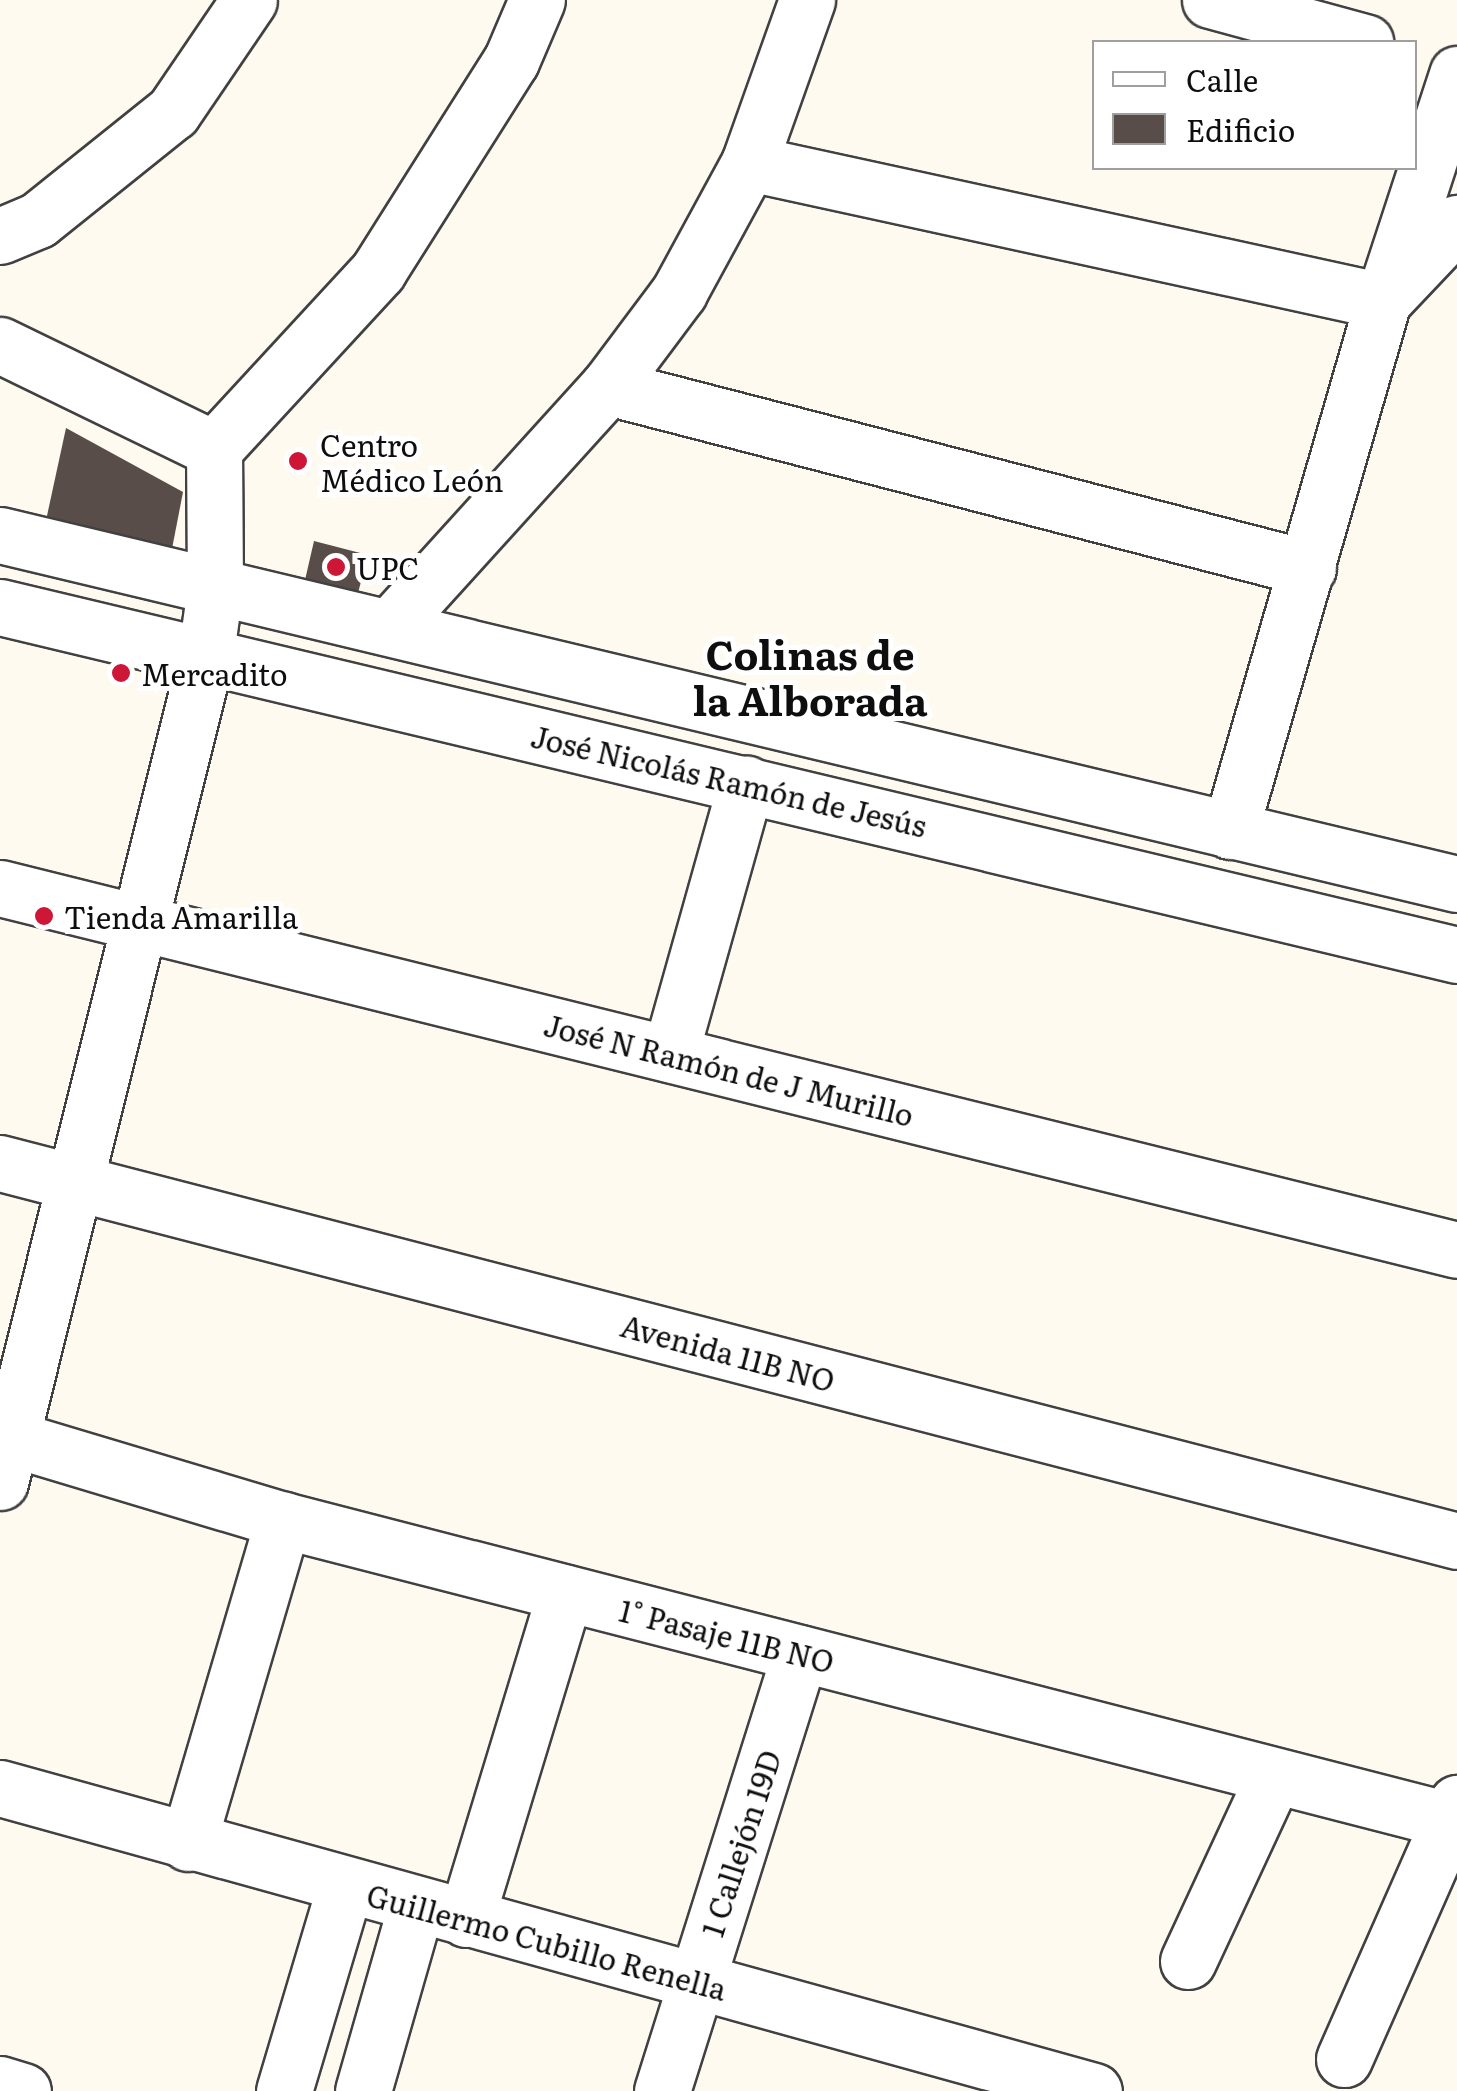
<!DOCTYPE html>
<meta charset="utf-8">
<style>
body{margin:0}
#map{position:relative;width:1457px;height:2091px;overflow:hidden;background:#fffaf0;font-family:Literata,serif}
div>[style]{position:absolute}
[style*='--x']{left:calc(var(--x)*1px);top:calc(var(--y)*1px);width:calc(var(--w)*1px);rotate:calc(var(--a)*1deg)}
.building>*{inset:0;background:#584d49}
.roads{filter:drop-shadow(2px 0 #414141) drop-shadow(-2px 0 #414141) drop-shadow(0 2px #414141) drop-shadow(0 -2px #414141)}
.minor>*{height:55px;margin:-27.5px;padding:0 27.5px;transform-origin:27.5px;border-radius:27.5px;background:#fff}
.dots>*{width:28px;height:28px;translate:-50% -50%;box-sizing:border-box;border:5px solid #fff;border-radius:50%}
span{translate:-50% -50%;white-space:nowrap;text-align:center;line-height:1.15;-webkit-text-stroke:10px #fff;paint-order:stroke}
.poi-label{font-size:30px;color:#0e0e0e}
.left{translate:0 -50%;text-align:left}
.street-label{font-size:30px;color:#0e0e0e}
.district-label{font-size:40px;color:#0e0e0e;font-weight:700}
.legend{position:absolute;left:1092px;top:40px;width:325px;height:130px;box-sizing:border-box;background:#fff;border:2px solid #9f9f9f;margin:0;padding:12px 18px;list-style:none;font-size:30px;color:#0e0e0e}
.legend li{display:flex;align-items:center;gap:20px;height:50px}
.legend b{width:50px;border:2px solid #9f9f9f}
</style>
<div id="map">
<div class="building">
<div style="clip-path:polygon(66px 428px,183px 492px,171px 554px,45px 525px)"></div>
<div style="clip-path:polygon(314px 541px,368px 555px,358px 593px,305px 580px)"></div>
</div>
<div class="roads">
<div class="minor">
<div style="--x:1210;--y:0;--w:161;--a:15.2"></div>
<div style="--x:749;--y:163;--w:649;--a:12.28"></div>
<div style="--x:1383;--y:301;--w:108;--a:-46.5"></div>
<div style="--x:0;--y:236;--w:41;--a:-22.8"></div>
<div style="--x:38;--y:220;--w:173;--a:-38.7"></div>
<div style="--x:173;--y:112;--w:135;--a:-55.8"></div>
<div style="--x:0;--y:345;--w:238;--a:25.9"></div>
<div style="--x:608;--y:387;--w:723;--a:14.5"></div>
<div style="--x:0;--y:535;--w:1498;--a:13.47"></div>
<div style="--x:0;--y:607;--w:1498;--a:13.43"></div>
<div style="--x:390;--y:627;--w:324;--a:-47.8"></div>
<div style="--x:608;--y:387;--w:119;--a:-53.2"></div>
<div style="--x:679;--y:292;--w:147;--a:-61.5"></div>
<div style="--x:749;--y:163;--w:173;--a:-70.4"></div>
<div style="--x:1230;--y:831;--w:552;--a:-73.9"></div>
<div style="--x:1383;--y:301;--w:239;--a:-71.9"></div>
<div style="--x:0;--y:888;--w:1501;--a:13.95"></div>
<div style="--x:670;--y:1054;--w:281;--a:-74.3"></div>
<div style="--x:0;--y:1163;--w:1505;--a:14.54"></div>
<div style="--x:0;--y:1435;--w:295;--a:16.7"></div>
<div style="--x:283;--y:1520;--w:1212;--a:14.43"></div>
<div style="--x:0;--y:1482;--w:847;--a:-76"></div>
<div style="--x:205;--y:660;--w:73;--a:-82.1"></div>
<div style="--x:215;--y:588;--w:139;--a:-90.4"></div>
<div style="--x:214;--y:449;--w:242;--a:-47.3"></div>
<div style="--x:378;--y:271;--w:249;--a:-57.7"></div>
<div style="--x:511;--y:61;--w:66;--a:-66.9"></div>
<div style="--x:0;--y:1788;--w:1135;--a:15.48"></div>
<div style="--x:188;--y:1843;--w:337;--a:-73.6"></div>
<div style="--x:466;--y:1919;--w:341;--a:-73.1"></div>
<div style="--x:1188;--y:1961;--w:204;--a:-65.1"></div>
<div style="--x:1344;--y:2059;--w:280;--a:-66.2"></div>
<div style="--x:0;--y:2084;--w:24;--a:17"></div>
<div style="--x:284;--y:2091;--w:214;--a:-73.4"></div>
<div style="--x:363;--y:2091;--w:192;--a:-74"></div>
<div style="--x:662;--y:2091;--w:459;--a:-72.5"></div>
</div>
</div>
<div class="dots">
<div style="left:298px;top:461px;background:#ce1636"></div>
<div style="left:336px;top:567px;background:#ce1636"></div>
<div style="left:121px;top:673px;background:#ce1636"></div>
<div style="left:44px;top:916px;background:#ce1636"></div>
</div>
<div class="poi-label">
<span class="left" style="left:320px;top:461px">Centro<br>Médico León</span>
<span class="left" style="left:356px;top:567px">UPC</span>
<span class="left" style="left:141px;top:673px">Mercadito</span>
<span class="left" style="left:64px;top:916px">Tienda Amarilla</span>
</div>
<div class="street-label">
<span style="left:729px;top:780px;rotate:13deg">José Nicolás Ramón de Jesús</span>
<span style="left:729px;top:1069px;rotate:14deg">José N Ramón de J Murillo</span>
<span style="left:728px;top:1352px;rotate:15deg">Avenida 11B NO</span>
<span style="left:727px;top:1635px;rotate:14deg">1° Pasaje 11B NO</span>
<span style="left:740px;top:1843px;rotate:-72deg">1 Callejón 19D</span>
<span style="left:547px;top:1941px;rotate:15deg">Guillermo Cubillo Renella</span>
</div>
<div class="district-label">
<span style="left:810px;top:676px">Colinas de<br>la Alborada</span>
</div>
<ul class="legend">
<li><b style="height:12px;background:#fff"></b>Calle</li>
<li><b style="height:28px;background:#584d49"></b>Edificio</li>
</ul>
</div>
